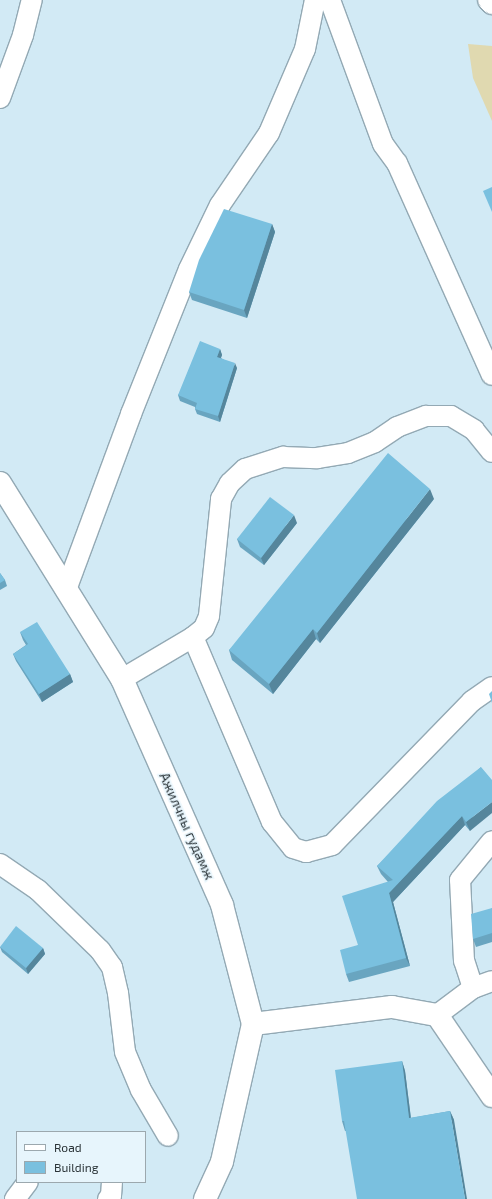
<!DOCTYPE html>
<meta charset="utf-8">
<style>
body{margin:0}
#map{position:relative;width:492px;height:1199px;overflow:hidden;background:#d2eaf5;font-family:"Exo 2",sans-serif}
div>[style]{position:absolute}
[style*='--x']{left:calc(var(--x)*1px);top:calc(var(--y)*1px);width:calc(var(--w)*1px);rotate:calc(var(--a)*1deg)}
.green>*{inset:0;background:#e0d9b0}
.roads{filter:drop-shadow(1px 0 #93a9b4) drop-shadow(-1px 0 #93a9b4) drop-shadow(0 1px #93a9b4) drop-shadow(0 -1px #93a9b4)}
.minor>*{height:20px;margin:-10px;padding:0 10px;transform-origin:10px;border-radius:10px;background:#fff}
.major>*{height:22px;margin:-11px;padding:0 11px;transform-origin:11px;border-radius:11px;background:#fff}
.wall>*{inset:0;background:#69a5c0}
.shaded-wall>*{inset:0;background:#55869c}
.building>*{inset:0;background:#7ac0df}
span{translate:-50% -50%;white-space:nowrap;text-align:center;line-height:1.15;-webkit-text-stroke:3px #e7f5fc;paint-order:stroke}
.street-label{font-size:14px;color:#2b3438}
.legend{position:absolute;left:16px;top:1131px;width:130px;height:52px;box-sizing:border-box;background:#e7f5fc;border:1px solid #9ca8ae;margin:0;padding:5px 7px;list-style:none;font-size:12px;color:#2b3438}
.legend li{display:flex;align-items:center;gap:8px;height:20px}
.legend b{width:20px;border:1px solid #9ca8ae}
</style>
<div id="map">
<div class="green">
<div style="clip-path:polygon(468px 44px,492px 46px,492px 121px,473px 78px)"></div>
</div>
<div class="roads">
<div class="minor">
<div style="--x:330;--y:0;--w:153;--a:69.8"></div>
<div style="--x:383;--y:144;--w:24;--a:54"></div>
<div style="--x:397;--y:163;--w:232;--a:65.9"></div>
<div style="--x:488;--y:0;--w:6;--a:45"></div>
<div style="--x:0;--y:98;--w:67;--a:-69.9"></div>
<div style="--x:23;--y:35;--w:36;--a:-76"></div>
<div style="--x:66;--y:590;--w:188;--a:-69.7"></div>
<div style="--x:131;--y:414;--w:156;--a:-68.2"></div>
<div style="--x:189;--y:269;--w:71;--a:-64.2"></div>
<div style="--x:220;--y:205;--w:87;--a:-55.8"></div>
<div style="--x:269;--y:133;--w:91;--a:-66.8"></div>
<div style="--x:305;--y:49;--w:50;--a:-78.5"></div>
<div style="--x:193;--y:637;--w:201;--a:66.9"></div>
<div style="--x:272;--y:822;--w:33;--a:51"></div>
<div style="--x:293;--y:848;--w:14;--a:17"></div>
<div style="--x:306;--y:852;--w:27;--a:-15"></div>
<div style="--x:332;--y:845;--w:201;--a:-45.8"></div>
<div style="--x:472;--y:701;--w:24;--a:-35"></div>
<div style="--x:122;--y:679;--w:82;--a:-30.6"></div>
<div style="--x:193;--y:637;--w:14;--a:-39"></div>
<div style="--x:204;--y:628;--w:13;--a:-67"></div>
<div style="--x:209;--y:616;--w:118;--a:-84.1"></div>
<div style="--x:221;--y:499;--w:18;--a:-61"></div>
<div style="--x:230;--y:483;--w:21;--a:-43"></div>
<div style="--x:245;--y:469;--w:40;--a:-18"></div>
<div style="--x:283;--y:457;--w:34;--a:2"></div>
<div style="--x:317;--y:458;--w:31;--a:-9"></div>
<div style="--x:348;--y:453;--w:29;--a:-22"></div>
<div style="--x:375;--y:442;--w:27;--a:-34"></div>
<div style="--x:397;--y:427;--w:31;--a:-21"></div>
<div style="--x:426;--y:416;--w:25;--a:0"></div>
<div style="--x:451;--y:416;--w:27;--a:31"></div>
<div style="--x:474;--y:430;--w:28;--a:51"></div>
<div style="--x:0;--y:864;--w:46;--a:34.4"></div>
<div style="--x:38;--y:890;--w:86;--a:44.1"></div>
<div style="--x:100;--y:950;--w:21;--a:55"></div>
<div style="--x:112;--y:967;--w:27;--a:77"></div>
<div style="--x:118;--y:993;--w:59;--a:83.2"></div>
<div style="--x:125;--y:1052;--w:41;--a:67.2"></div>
<div style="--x:141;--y:1090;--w:53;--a:59.6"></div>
<div style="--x:473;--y:988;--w:28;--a:-108"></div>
<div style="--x:464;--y:961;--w:81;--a:-92.8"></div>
<div style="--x:460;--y:880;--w:50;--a:-50.6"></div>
<div style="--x:437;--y:1015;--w:45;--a:-36.9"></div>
<div style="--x:473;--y:988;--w:20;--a:-20"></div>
<div style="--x:15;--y:1199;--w:21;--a:-53"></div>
<div style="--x:108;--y:1199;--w:4;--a:-45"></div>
<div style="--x:111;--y:1196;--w:14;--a:-86"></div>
</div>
<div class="major">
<div style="--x:0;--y:483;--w:231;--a:58.1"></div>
<div style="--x:122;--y:679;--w:247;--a:66.1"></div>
<div style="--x:222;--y:905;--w:123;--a:75.4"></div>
<div style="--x:253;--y:1024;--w:141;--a:102.7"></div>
<div style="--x:222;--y:1162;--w:41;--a:114.7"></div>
<div style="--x:253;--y:1024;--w:140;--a:-7"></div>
<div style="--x:392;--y:1007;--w:46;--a:10.1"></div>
<div style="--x:437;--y:1015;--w:98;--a:55.8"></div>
</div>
</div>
<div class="wall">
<div style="clip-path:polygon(272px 224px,275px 232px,247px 318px,192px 300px,189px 292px)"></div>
<div style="clip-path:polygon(220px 349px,222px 355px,221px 358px,237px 368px,220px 422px,197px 414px,195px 409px,195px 407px,180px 401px,178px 395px)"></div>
<div style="clip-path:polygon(434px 499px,320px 643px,316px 639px,273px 694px,232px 660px,229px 650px)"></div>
<div style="clip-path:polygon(297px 523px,264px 565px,240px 547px,237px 539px)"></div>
<div style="clip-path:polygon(0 573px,5px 580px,7px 586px,0 590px)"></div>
<div style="clip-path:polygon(20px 632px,70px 674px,73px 682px,42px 702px,16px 661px,13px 654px,26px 645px,23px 640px)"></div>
<div style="clip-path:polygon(481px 767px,470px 831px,465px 825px,393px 902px,410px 966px,349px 982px,346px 974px,358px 945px,388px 882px,381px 874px,377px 866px)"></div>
<div style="clip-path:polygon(492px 908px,492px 942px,476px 947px,473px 939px)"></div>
<div style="clip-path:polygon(0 947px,43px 948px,45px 954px,28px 974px,2px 952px)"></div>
<div style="clip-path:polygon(402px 1061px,405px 1071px,411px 1118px,450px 1111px,454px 1120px,345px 1131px,342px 1121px)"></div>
</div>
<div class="shaded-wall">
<div style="clip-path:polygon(272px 224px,275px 232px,247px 318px,244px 310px)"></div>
<div style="clip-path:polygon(220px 349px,222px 355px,219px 362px,217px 357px)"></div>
<div style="clip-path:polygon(235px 363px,237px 368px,220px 422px,218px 416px)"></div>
<div style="clip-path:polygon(430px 489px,434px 499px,320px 643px,317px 633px)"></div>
<div style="clip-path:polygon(294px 515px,297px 523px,264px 565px,261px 558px)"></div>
<div style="clip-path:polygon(313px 629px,316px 639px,273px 694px,269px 684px)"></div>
<div style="clip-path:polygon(70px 674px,73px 682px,42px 702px,39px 694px)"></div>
<div style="clip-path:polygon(492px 802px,492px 813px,470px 831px,466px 822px)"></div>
<div style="clip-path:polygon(462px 816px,465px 825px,393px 902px,410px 966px,406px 958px,389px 893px)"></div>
<div style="clip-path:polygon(43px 948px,45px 954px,28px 974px,26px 968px)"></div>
<div style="clip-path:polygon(402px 1061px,405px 1071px,412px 1128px,409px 1118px)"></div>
<div style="clip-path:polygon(450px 1111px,454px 1120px,467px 1199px,465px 1199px)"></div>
</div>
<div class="building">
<div style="clip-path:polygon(492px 187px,492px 212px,483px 191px)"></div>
<div style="clip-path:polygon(224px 209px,272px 224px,244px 310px,189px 292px,199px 260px)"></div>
<div style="clip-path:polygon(200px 341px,220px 349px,217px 357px,235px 363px,218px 416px,195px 409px,197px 403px,178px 395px)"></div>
<div style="clip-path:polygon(388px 453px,430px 489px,317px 633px,313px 629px,269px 684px,229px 650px)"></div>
<div style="clip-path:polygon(270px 497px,294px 515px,261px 558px,237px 539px)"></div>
<div style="clip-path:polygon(0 573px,5px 580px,0 583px)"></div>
<div style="clip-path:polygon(37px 622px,70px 674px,39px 694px,13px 654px,28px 644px,20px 632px)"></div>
<div style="clip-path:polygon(492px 691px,492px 703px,489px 694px)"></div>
<div style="clip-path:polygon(481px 767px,492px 780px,492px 802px,466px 822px,462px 816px,389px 893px,406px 958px,346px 974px,340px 950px,358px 945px,342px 896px,393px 880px,377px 866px,437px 801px)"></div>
<div style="clip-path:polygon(492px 908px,492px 933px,473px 939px,471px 914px)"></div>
<div style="clip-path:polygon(16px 926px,43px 948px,26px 968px,0 947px)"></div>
<div style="clip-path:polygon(402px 1061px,409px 1118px,450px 1111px,465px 1199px,357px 1199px,344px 1121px,342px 1121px,335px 1070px)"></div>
</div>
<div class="street-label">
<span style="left:187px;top:826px;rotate:66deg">Ажилчны гудамж</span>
</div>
<ul class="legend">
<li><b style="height:5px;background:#fff"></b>Road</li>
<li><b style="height:11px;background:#7ac0df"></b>Building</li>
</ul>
</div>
